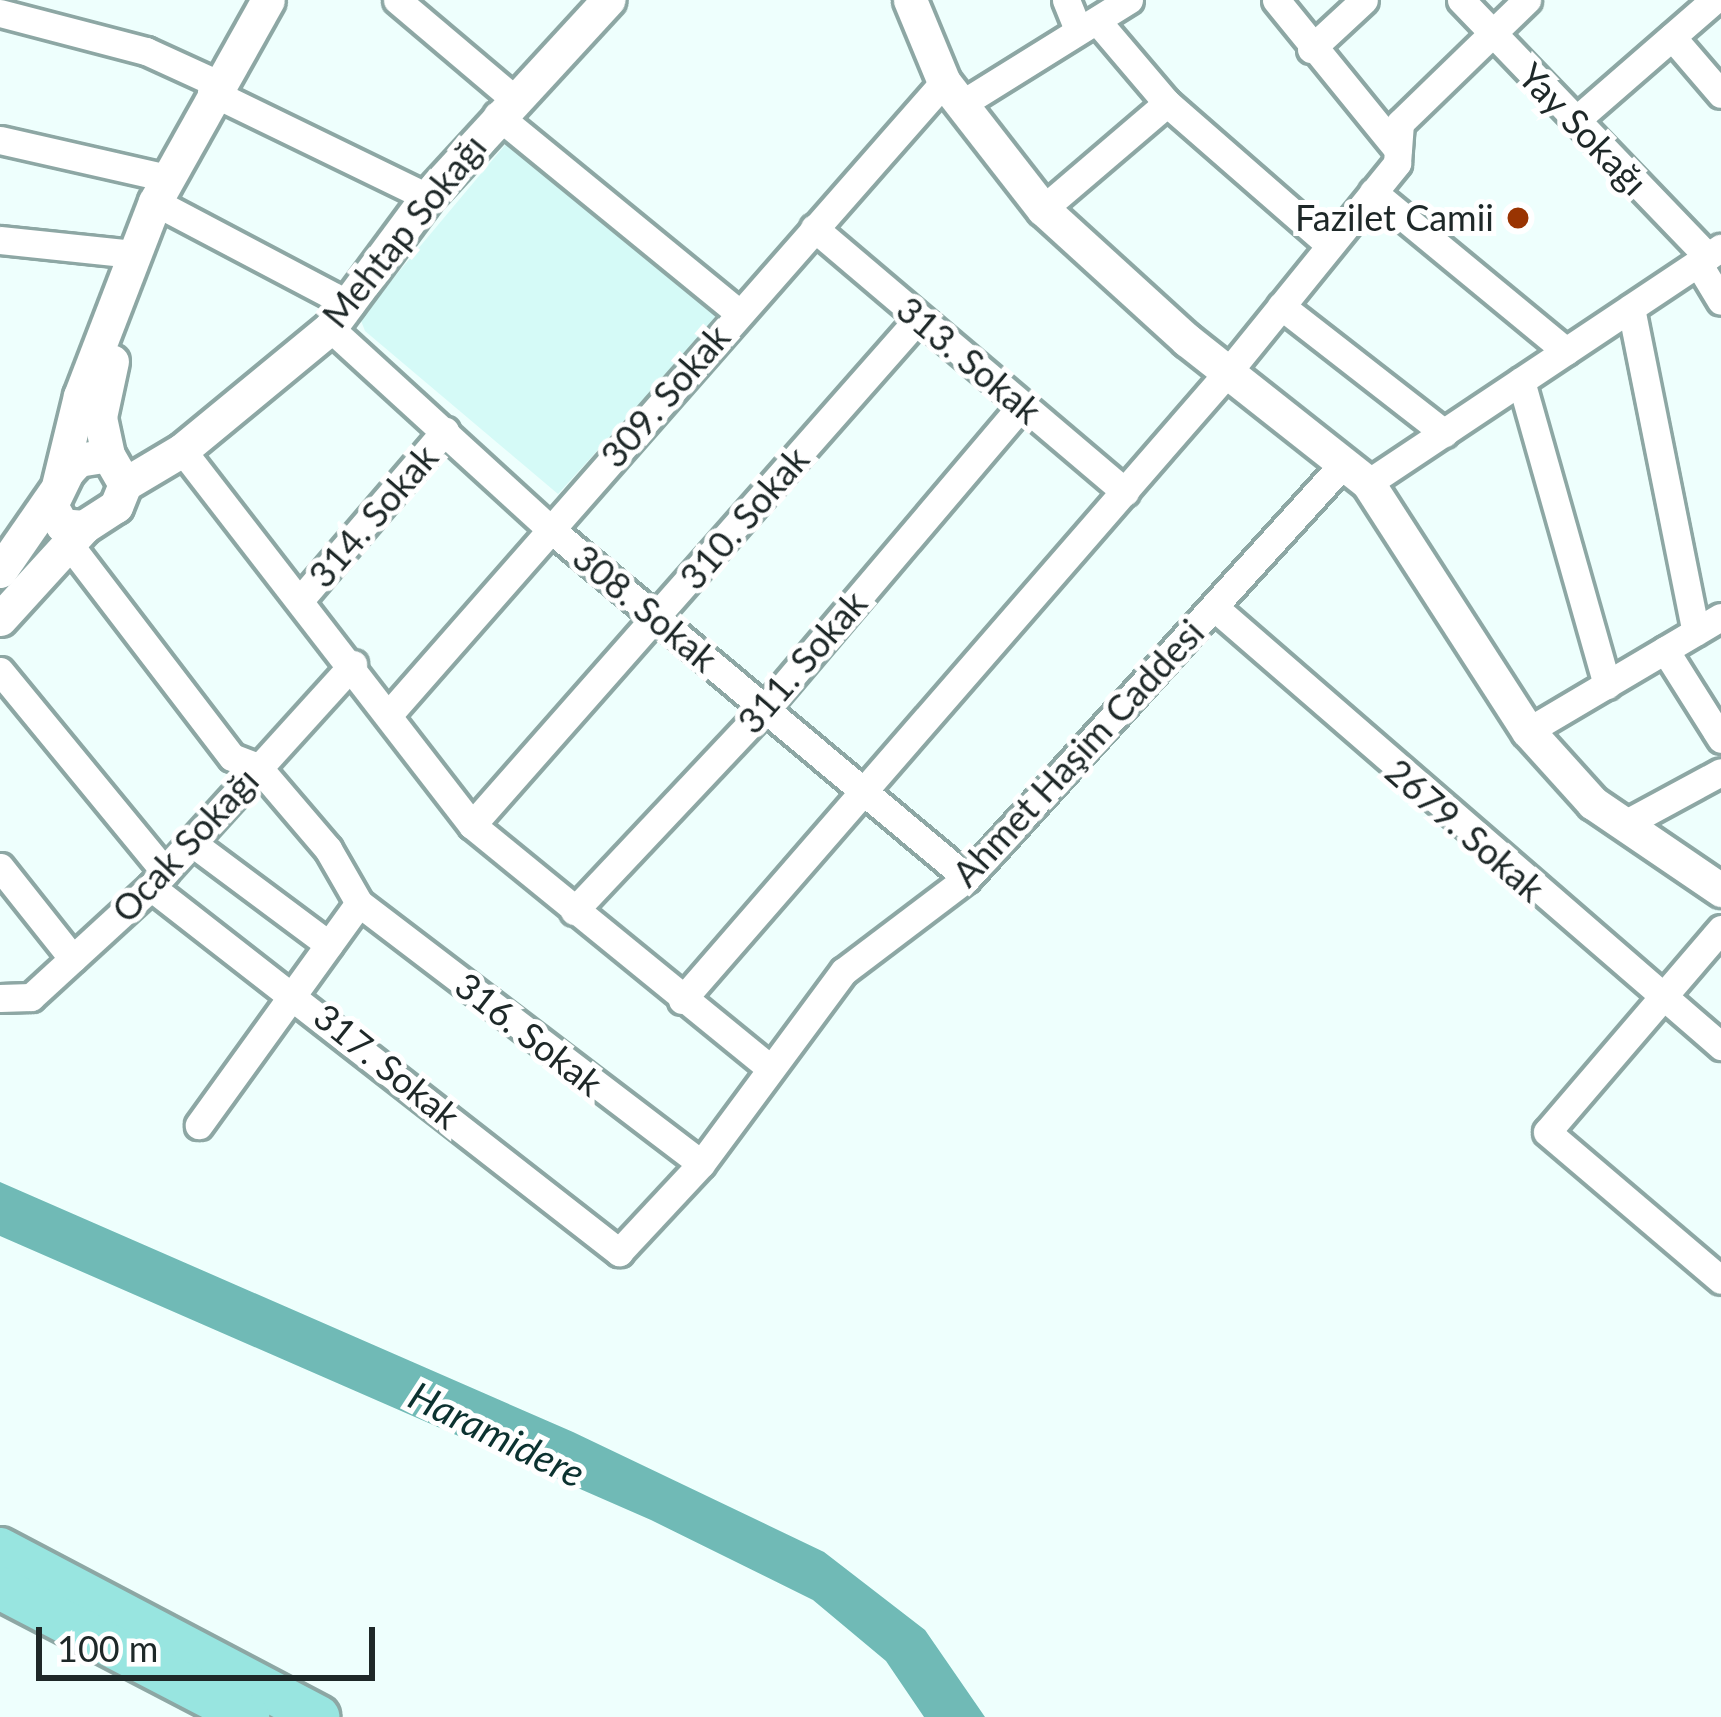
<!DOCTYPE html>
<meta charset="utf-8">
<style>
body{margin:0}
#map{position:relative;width:1721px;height:1717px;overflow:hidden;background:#eefffd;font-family:Lato,sans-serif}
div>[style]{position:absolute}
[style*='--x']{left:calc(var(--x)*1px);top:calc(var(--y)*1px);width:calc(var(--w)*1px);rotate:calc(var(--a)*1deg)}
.built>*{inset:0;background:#d5faf7}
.water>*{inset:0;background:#70bab6}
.roads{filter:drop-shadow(3px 0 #8da7a4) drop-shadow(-3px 0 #8da7a4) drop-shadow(0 3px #8da7a4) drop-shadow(0 -3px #8da7a4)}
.minor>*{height:27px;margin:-13.5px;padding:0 13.5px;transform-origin:13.5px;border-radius:13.5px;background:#fff}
.tertiary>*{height:33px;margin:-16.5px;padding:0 16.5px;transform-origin:16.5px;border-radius:16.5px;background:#fff}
.primary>*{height:42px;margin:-21px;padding:0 21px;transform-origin:21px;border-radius:21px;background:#98e5e0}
.dots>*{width:33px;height:33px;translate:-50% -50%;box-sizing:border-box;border:6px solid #fff;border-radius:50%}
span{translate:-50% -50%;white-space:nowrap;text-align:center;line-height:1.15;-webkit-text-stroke:10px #fff;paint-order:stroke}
.street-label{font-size:36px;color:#1e2828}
.poi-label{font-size:36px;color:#1e2828}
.right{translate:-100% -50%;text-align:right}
.water-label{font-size:39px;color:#0c3230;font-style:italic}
.scale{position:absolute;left:36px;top:1627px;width:339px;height:54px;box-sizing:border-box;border:6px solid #1e2828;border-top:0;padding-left:15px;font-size:36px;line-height:42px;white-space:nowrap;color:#1e2828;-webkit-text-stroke:9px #fff;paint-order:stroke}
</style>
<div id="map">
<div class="built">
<div style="clip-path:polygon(519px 144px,721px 314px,558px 494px,365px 331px,360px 318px,505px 145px)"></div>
</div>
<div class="water">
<div style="clip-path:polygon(0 1182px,573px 1432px,824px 1552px,925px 1630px,985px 1717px,924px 1717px,886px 1661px,813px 1600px,651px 1520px,0 1236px)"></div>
</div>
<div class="roads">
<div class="minor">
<div style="--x:397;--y:0;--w:152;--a:40.2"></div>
<div style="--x:1066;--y:0;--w:31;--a:68"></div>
<div style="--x:1276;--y:0;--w:193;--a:50.9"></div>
<div style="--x:1461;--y:0;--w:356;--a:46.1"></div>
<div style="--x:0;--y:13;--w:151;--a:14.6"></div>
<div style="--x:146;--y:51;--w:77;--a:24.6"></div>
<div style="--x:1098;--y:22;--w:106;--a:49.6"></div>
<div style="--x:1167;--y:103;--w:216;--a:41.1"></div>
<div style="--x:1672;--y:37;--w:75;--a:49.3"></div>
<div style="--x:1311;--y:49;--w:72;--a:-42.8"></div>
<div style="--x:211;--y:92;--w:240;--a:25.9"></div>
<div style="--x:960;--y:105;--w:199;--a:-31.9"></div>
<div style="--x:497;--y:115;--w:313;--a:39.3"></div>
<div style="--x:1575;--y:121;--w:184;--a:-41"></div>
<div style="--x:0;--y:140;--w:171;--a:12.8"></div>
<div style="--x:1373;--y:192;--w:250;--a:39.5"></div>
<div style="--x:155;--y:202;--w:221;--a:27.8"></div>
<div style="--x:1043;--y:209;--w:163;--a:-40.5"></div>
<div style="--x:814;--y:228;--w:408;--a:40.3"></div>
<div style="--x:0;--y:240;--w:135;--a:6"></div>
<div style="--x:1698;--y:263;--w:44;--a:58.8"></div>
<div style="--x:1281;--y:306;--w:207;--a:37.9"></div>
<div style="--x:1631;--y:308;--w:330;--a:78.7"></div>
<div style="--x:330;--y:328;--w:297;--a:42.4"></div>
<div style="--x:549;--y:528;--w:545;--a:39.94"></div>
<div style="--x:1521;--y:381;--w:316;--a:74.2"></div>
<div style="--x:182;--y:450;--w:474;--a:52.3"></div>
<div style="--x:472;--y:825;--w:383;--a:39.2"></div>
<div style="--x:1368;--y:483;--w:424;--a:-33.7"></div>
<div style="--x:72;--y:548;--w:263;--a:52.6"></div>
<div style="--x:232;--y:757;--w:28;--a:21"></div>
<div style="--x:258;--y:767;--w:108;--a:49.5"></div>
<div style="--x:328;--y:849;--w:62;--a:60.1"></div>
<div style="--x:359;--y:903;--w:274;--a:125.8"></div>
<div style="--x:300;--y:600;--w:223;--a:-49.4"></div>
<div style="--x:1214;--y:607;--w:671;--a:40.89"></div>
<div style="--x:1665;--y:650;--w:105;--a:57.8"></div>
<div style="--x:0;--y:671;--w:260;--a:50.6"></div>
<div style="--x:390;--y:713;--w:840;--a:-48.72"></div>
<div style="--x:1528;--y:731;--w:224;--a:-30.6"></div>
<div style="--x:472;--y:825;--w:676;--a:-48.6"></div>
<div style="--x:1623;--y:825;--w:111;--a:-28.4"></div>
<div style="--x:191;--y:842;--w:172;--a:36.7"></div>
<div style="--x:0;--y:867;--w:117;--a:51.6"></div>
<div style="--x:151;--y:887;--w:594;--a:37.95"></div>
<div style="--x:619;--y:1252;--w:120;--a:-47"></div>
<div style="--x:701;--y:1164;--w:240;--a:-53.5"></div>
<div style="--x:844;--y:971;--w:154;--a:-37.1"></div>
<div style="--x:967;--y:878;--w:561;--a:-47.75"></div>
<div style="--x:359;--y:903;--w:430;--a:37.3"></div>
<div style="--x:574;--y:911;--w:279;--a:-46.7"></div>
<div style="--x:765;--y:708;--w:397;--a:-49.7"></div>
<div style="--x:1721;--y:929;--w:267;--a:130.6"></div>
<div style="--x:1547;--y:1132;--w:228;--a:40.4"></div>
<div style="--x:0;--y:998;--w:31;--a:-2"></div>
<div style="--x:31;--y:997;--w:163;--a:-42.5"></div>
<div style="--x:151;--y:887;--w:301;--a:-47.8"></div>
<div style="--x:682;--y:1000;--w:832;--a:-49"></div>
<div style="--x:1228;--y:372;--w:269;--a:-51"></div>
<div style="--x:1397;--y:163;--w:40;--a:-85.7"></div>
<div style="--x:1400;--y:123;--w:177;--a:-44.1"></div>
</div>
<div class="tertiary">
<div style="--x:910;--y:0;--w:89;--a:67.5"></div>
<div style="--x:944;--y:82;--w:161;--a:52.1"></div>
<div style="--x:1043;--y:209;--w:195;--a:42.3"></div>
<div style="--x:1187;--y:340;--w:231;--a:38.3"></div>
<div style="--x:1368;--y:483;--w:295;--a:57.2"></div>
<div style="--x:1528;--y:731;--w:97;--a:47.9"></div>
<div style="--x:1593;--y:803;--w:155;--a:34.2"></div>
<div style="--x:108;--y:455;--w:34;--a:60"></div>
<div style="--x:125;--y:484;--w:24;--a:112"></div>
<div style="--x:116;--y:506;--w:38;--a:147"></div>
<div style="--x:84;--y:527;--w:22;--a:-175"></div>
<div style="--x:62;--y:525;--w:23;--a:-119"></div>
<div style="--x:51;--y:505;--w:37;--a:-64"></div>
<div style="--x:67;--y:472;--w:16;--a:-47"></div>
<div style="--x:78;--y:460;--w:30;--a:-9"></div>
<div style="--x:108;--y:455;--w:39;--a:-102"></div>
<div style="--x:100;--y:417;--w:57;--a:-77.9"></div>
<div style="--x:125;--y:484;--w:66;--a:-30.8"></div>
<div style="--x:182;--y:450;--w:192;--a:-39.5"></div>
<div style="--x:330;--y:328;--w:163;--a:-53.5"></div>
<div style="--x:427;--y:197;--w:268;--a:-47.4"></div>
<div style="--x:58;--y:486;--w:93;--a:-76.3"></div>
<div style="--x:80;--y:396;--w:208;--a:-68.9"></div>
<div style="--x:155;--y:202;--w:231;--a:-60.8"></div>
<div style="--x:0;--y:571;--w:95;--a:-55.3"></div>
<div style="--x:0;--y:619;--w:125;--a:-47.6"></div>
</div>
<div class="primary">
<div style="--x:0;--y:1549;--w:360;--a:27.8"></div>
<div style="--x:0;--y:1588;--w:280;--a:27.5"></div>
</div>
</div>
<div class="dots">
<div style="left:1518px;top:218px;background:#993402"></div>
</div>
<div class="street-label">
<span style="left:1583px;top:129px;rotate:46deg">Yay Sokağı</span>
<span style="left:404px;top:231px;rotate:-51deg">Mehtap Sokağı</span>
<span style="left:969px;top:360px;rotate:40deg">313. Sokak</span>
<span style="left:665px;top:396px;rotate:-49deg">309. Sokak</span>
<span style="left:373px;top:516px;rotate:-49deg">314. Sokak</span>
<span style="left:744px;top:518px;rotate:-49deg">310. Sokak</span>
<span style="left:645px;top:608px;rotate:40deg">308. Sokak</span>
<span style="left:802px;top:662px;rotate:-49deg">311. Sokak</span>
<span style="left:1078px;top:753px;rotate:-47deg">Ahmet Haşim Caddesi</span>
<span style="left:1465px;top:830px;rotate:41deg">2679. Sokak</span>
<span style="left:185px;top:845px;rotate:-47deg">Ocak Sokağı</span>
<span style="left:529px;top:1034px;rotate:38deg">316. Sokak</span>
<span style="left:387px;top:1066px;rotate:39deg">317. Sokak</span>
</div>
<div class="poi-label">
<span class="right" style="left:1494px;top:218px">Fazilet Camii</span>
</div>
<div class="water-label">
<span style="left:497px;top:1434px;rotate:26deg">Haramidere</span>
</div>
<div class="scale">100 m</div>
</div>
